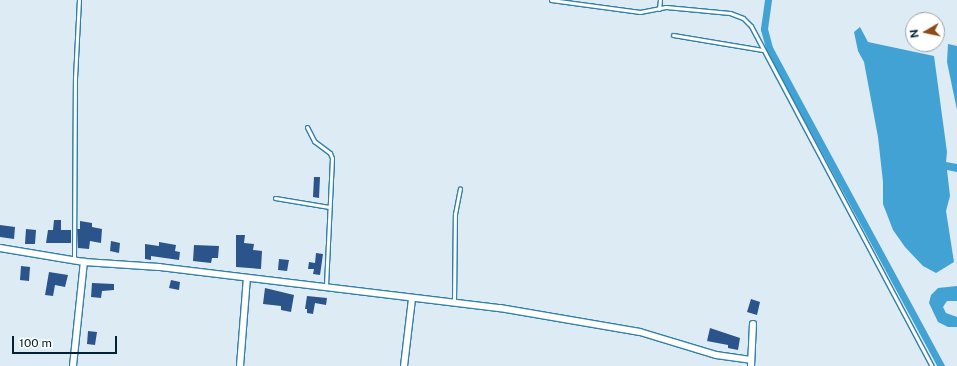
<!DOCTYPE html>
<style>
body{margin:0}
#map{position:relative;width:957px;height:366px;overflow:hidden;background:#ddebf5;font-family:"Public Sans",sans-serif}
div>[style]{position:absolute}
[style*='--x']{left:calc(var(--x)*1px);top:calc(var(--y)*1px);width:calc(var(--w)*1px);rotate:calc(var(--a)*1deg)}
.water>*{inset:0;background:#42a2d4}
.canal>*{height:7px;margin:-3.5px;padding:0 3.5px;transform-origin:3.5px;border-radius:3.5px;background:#42a2d4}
.building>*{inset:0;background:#2a548a}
.roads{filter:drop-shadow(1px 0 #2f80aa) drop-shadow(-1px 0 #2f80aa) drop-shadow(0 1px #2f80aa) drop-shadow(0 -1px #2f80aa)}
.service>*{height:3px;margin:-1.5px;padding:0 1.5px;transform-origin:1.5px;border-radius:1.5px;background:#fff}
.minor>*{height:6px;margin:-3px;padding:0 3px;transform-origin:3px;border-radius:3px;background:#fff}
span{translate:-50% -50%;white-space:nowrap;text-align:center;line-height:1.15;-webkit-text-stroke:4px #fff;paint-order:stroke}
.north{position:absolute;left:905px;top:12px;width:40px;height:40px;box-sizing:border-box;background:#fff;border:1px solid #99a7ad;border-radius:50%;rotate:261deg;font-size:11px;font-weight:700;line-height:16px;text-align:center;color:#012233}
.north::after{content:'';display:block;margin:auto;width:14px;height:18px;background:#8c4b15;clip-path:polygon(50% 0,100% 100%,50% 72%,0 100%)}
.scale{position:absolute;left:12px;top:336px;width:105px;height:18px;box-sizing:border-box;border:2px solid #012233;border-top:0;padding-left:5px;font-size:12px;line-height:14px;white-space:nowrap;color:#012233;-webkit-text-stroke:3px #fff;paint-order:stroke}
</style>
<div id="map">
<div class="water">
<div style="clip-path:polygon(860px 27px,868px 42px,934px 56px,947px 152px,946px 162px,957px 164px,957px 172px,947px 170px,950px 196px,946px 211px,954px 262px,936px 273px,923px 266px,905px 247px,893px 230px,883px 204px,883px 182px,878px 137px,864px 62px,858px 51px,854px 32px)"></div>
<div style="clip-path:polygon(948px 44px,957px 46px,957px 110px,947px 62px)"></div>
<div style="clip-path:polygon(957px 286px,957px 301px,947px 301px,943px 307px,946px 313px,957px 317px,957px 327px,948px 327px,938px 322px,929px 303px,931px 295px,938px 288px)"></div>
</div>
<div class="canal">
<div style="--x:768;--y:0;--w:29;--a:98"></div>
<div style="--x:764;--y:29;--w:20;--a:75"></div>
<div style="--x:769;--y:48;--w:362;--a:61.6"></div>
</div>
<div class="building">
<div style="clip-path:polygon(314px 177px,320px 177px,319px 198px,313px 197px)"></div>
<div style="clip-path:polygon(54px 220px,61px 220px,61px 230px,71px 230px,71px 243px,46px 243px,48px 230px,53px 230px)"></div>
<div style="clip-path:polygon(80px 221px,92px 223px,92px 227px,102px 229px,101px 243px,90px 241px,89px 249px,78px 248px,77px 229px,80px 229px)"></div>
<div style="clip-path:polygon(0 225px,15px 227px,14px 239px,0 237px)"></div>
<div style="clip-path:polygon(26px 229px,36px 230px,35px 244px,25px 244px)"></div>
<div style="clip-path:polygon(236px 235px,245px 235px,244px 243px,254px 244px,253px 250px,262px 251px,261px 269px,236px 267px)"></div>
<div style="clip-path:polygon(111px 241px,120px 243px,119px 253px,110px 251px)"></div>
<div style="clip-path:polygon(159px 242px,176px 245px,175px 251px,180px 252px,179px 260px,151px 256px,151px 260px,145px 259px,145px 244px,159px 246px)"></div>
<div style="clip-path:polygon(194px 245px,219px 246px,218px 258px,212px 258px,211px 263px,193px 261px)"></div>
<div style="clip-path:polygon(316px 253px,323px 254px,320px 275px,313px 274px,314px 269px,308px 269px,309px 262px,315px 263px)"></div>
<div style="clip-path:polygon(279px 259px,289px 260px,287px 271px,278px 270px)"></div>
<div style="clip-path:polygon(21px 266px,30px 267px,29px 281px,20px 280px)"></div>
<div style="clip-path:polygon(49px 272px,68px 275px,65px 287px,55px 285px,53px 296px,45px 295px)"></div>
<div style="clip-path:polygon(171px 280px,180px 282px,179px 290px,169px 288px)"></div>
<div style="clip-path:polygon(92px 283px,114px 284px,114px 290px,102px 291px,101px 298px,91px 297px)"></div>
<div style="clip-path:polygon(265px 288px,294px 295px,291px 312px,281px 310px,281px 306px,263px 304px)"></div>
<div style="clip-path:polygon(307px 296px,327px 298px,326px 305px,315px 303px,313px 314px,307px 313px,307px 309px,305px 309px)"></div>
<div style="clip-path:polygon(751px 299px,760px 302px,757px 315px,747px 312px)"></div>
<div style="clip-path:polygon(710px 328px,740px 338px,738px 350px,728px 348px,728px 345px,707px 341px)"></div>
<div style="clip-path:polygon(88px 331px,97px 332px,95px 345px,87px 344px)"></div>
</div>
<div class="roads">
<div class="service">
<div style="--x:551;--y:0;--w:90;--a:7.7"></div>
<div style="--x:640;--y:12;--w:26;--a:-11"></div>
<div style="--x:666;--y:7;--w:64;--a:5.4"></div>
<div style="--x:730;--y:13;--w:14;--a:21"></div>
<div style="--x:743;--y:18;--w:11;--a:45"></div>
<div style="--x:751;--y:26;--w:385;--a:62"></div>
<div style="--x:659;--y:9;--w:9;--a:-84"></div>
<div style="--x:673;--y:35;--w:91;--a:9.5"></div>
<div style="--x:307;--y:127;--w:16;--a:63"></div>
<div style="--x:314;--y:141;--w:20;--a:37"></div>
<div style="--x:330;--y:153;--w:5;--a:68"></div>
<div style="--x:332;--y:158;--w:129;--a:92.7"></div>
<div style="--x:275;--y:198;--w:55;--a:9.5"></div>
<div style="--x:74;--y:261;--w:183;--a:-89.7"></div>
<div style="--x:75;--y:78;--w:78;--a:-87.1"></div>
<div style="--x:454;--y:303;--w:89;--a:-89.4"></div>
<div style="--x:455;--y:214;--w:26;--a:-79"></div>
</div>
<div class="minor">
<div style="--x:0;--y:248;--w:85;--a:9.5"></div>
<div style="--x:84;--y:262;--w:75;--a:3.8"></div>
<div style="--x:159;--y:267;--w:343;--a:6.9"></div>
<div style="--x:500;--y:308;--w:142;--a:9.7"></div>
<div style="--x:640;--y:332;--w:79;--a:16.8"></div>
<div style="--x:716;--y:355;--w:35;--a:8"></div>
<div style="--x:73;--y:366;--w:105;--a:-84"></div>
<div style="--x:240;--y:366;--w:88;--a:-85.5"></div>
<div style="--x:404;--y:366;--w:67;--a:-83.2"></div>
<div style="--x:751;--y:366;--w:42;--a:-87.3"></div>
</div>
</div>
<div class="north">N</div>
<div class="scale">100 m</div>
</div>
